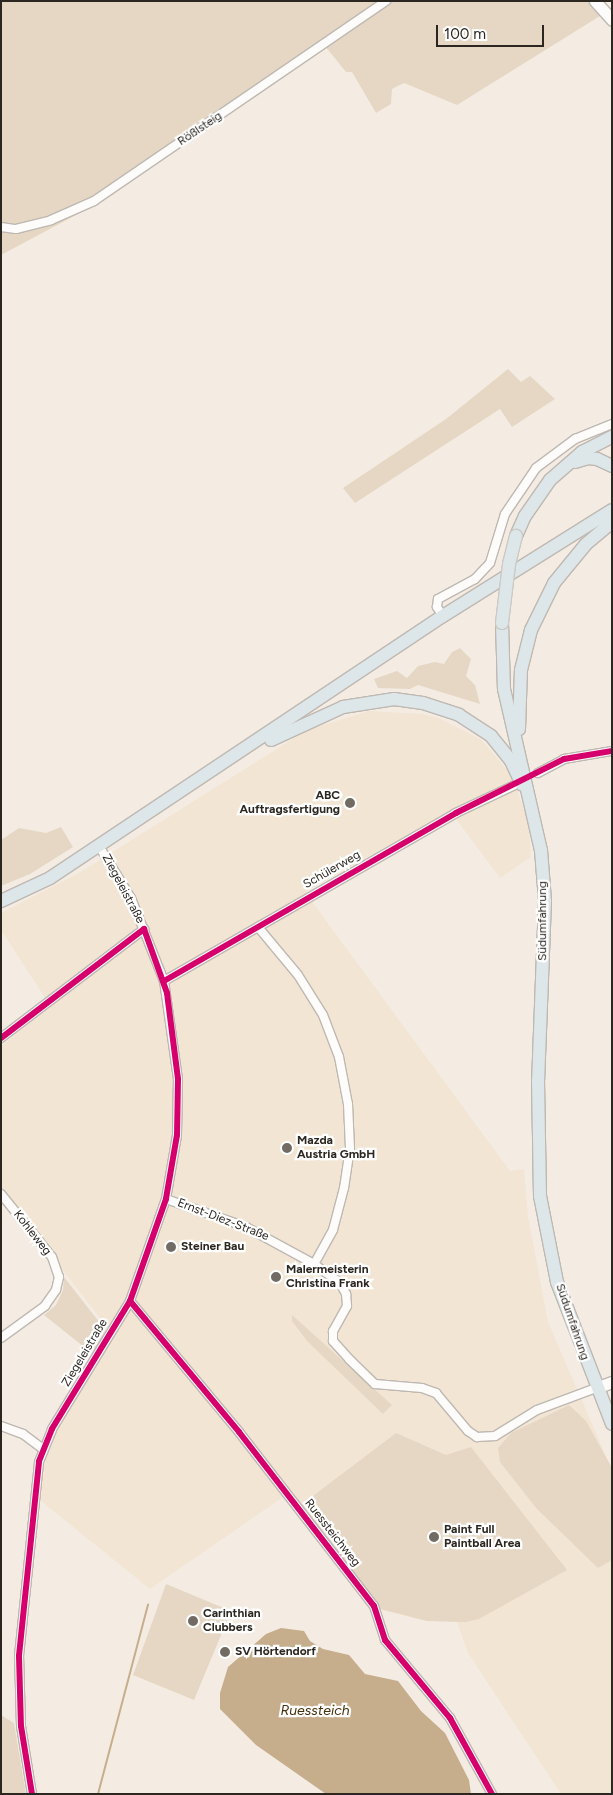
<!DOCTYPE html>
<meta charset="utf-8">
<style>
body{margin:0}
#map{position:relative;width:613px;height:1795px;overflow:hidden;background:#f4ece3;font-family:Figtree,sans-serif}
div>[style]{position:absolute}
[style*='--x']{left:calc(var(--x)*1px);top:calc(var(--y)*1px);width:calc(var(--w)*1px);rotate:calc(var(--a)*1deg)}
.built>*{inset:0;background:#f2e5d4}
.green>*{inset:0;background:#e5d7c4}
.water>*{inset:0;background:#c6ae8c}
.stream>*{height:2px;margin:-1px;padding:0 1px;transform-origin:1px;border-radius:1px;background:#c6ae8c}
.roads{filter:drop-shadow(1px 0 #beb8b1) drop-shadow(-1px 0 #beb8b1) drop-shadow(0 1px #beb8b1) drop-shadow(0 -1px #beb8b1)}
.street>*{height:8px;margin:-4px;padding:0 4px;transform-origin:4px;border-radius:4px;background:#fdfcfb}
.secondary>*{height:11px;margin:-5.5px;padding:0 5.5px;transform-origin:5.5px;border-radius:5.5px;background:#fdfcfb}
.primary>*{height:12px;margin:-6px;padding:0 6px;transform-origin:6px;border-radius:6px;background:#dde6e9}
.bridges{filter:drop-shadow(1px 0 #ccc8c4) drop-shadow(-1px 0 #ccc8c4) drop-shadow(0 1px #ccc8c4) drop-shadow(0 -1px #ccc8c4)}
.primary-bridge>*{height:12px;margin:-6px;padding:0 6px;transform-origin:6px;border-radius:6px;background:#dde6e9}
.cycleway>*{height:6px;margin:-3px;padding:0 3px;transform-origin:3px;border-radius:3px;background:#d6006c}
.dots>*{width:14px;height:14px;translate:-50% -50%;box-sizing:border-box;border:2px solid #fff;border-radius:50%}
span{translate:-50% -50%;white-space:nowrap;text-align:center;line-height:1.15;-webkit-text-stroke:4.5px #fff;paint-order:stroke}
.street-label{font-size:12px;color:#2b2620}
.poi-label{font-size:12px;color:#2b2620;font-weight:700}
.right{translate:-100% -50%;text-align:right}
.left{translate:0 -50%;text-align:left}
.water-label{font-size:14px;color:#452f09;font-style:italic}
.frame{position:absolute;inset:0;border:2px solid #2b2620;pointer-events:none}
.scale{position:absolute;left:436px;top:25px;width:108px;height:22px;box-sizing:border-box;border:2px solid #2b2620;border-top:0;padding-left:6px;font-size:15px;line-height:18px;white-space:nowrap;color:#2b2620;-webkit-text-stroke:4px #fff;paint-order:stroke}
</style>
<div id="map">
<div class="built">
<div style="clip-path:polygon(369px 711px,422px 714px,439px 718px,482px 740px,512px 776px,529px 824px,531px 857px,500px 878px,450px 811px,305px 892px,510px 1171px,524px 1169px,528px 1216px,548px 1322px,612px 1470px,612px 1794px,561px 1794px,468px 1653px,457px 1622px,427px 1621px,380px 1610px,289px 1493px,150px 1589px,41px 1501px,43px 1466px,56px 1430px,114px 1336px,1px 1191px,1px 1046px,51px 1007px,1px 930px,1px 913px,79px 873px,307px 730px)"></div>
</div>
<div class="green">
<div style="clip-path:polygon(1px 1px,587px 1px,600px 16px,457px 105px,404px 83px,392px 89px,391px 104px,376px 113px,352px 72px,346px 72px,325px 46px,106px 199px,1px 255px)"></div>
<div style="clip-path:polygon(508px 369px,521px 382px,530px 376px,555px 399px,512px 427px,500px 409px,355px 503px,343px 488px,446px 419px)"></div>
<div style="clip-path:polygon(460px 648px,471px 659px,466px 676px,475px 685px,480px 704px,418px 685px,410px 689px,378px 688px,374px 679px,397px 671px,407px 678px,418px 666px,435px 662px,444px 664px,452px 652px)"></div>
<div style="clip-path:polygon(61px 827px,73px 847px,30px 874px,1px 886px,1px 840px,19px 828px,46px 833px)"></div>
<div style="clip-path:polygon(64px 1277px,107px 1332px,94px 1355px,44px 1315px,56px 1305px,63px 1290px)"></div>
<div style="clip-path:polygon(292px 1315px,392px 1405px,383px 1414px,307px 1341px,292px 1321px)"></div>
<div style="clip-path:polygon(569px 1405px,586px 1421px,612px 1468px,612px 1560px,598px 1568px,537px 1509px,500px 1462px,498px 1448px,511px 1433px)"></div>
<div style="clip-path:polygon(396px 1433px,446px 1455px,471px 1447px,567px 1570px,479px 1619px,466px 1622px,427px 1621px,381px 1609px,301px 1505px)"></div>
<div style="clip-path:polygon(166px 1584px,231px 1611px,194px 1700px,133px 1675px)"></div>
<div style="clip-path:polygon(1px 1715px,14px 1723px,26px 1794px,1px 1794px)"></div>
</div>
<div class="water">
<div style="clip-path:polygon(281px 1628px,304px 1631px,310px 1641px,323px 1649px,349px 1655px,365px 1674px,398px 1681px,421px 1711px,445px 1733px,469px 1780px,471px 1794px,326px 1794px,256px 1745px,220px 1709px,220px 1693px,228px 1667px,266px 1634px)"></div>
</div>
<div class="stream">
<div style="--x:98;--y:1794;--w:196;--a:-75.2"></div>
</div>
<div class="roads">
<div class="street">
<div style="--x:1;--y:227;--w:15;--a:8"></div>
<div style="--x:16;--y:229;--w:36;--a:-14"></div>
<div style="--x:51;--y:220;--w:47;--a:-23.8"></div>
<div style="--x:94;--y:201;--w:354;--a:-34.4"></div>
<div style="--x:443;--y:616;--w:11;--a:-124"></div>
<div style="--x:437;--y:607;--w:8;--a:-83"></div>
<div style="--x:438;--y:599;--w:42;--a:-28.4"></div>
<div style="--x:475;--y:579;--w:22;--a:-47"></div>
<div style="--x:490;--y:563;--w:51;--a:-73"></div>
<div style="--x:505;--y:514;--w:55;--a:-56"></div>
<div style="--x:536;--y:468;--w:49;--a:-36.6"></div>
<div style="--x:575;--y:439;--w:40;--a:-22"></div>
<div style="--x:538;--y:773;--w:30;--a:-28"></div>
<div style="--x:564;--y:759;--w:49;--a:-9.5"></div>
<div style="--x:258;--y:927;--w:62;--a:50.2"></div>
<div style="--x:298;--y:975;--w:47;--a:58"></div>
<div style="--x:323;--y:1015;--w:45;--a:69.1"></div>
<div style="--x:339;--y:1057;--w:48;--a:79.2"></div>
<div style="--x:348;--y:1104;--w:44;--a:87.4"></div>
<div style="--x:350;--y:1148;--w:40;--a:98.5"></div>
<div style="--x:344;--y:1188;--w:43;--a:104.7"></div>
<div style="--x:333;--y:1230;--w:39;--a:119"></div>
<div style="--x:164;--y:981;--w:337;--a:-29.9"></div>
<div style="--x:456;--y:813;--w:65;--a:-25.4"></div>
<div style="--x:1;--y:1038;--w:180;--a:-37.3"></div>
<div style="--x:1;--y:1194;--w:81;--a:51"></div>
<div style="--x:52;--y:1257;--w:21;--a:71"></div>
<div style="--x:59;--y:1277;--w:13;--a:103"></div>
<div style="--x:56;--y:1290;--w:19;--a:125"></div>
<div style="--x:45;--y:1306;--w:54;--a:144"></div>
<div style="--x:166;--y:1199;--w:85;--a:19.3"></div>
<div style="--x:246;--y:1227;--w:77;--a:28.6"></div>
<div style="--x:314;--y:1264;--w:32;--a:36"></div>
<div style="--x:340;--y:1283;--w:13;--a:61"></div>
<div style="--x:346;--y:1294;--w:12;--a:85"></div>
<div style="--x:347;--y:1306;--w:29;--a:119"></div>
<div style="--x:333;--y:1331;--w:10;--a:90"></div>
<div style="--x:333;--y:1341;--w:24;--a:48"></div>
<div style="--x:349;--y:1359;--w:36;--a:44"></div>
<div style="--x:375;--y:1384;--w:47;--a:4.9"></div>
<div style="--x:422;--y:1388;--w:15;--a:20"></div>
<div style="--x:436;--y:1393;--w:50;--a:49.9"></div>
<div style="--x:468;--y:1431;--w:11;--a:34"></div>
<div style="--x:477;--y:1437;--w:18;--a:-3"></div>
<div style="--x:495;--y:1436;--w:49;--a:-31.8"></div>
<div style="--x:537;--y:1410;--w:63;--a:-20.4"></div>
<div style="--x:130;--y:1301;--w:170;--a:50.2"></div>
<div style="--x:239;--y:1432;--w:220;--a:52.2"></div>
<div style="--x:374;--y:1606;--w:36;--a:72"></div>
<div style="--x:385;--y:1640;--w:102;--a:50.2"></div>
<div style="--x:450;--y:1718;--w:87;--a:61.1"></div>
<div style="--x:1;--y:1426;--w:23;--a:20"></div>
<div style="--x:23;--y:1434;--w:25;--a:37"></div>
<div style="--x:32;--y:1794;--w:69;--a:-99.2"></div>
<div style="--x:21;--y:1726;--w:70;--a:-91.6"></div>
<div style="--x:19;--y:1656;--w:195;--a:-84.1"></div>
<div style="--x:39;--y:1462;--w:35;--a:-68"></div>
<div style="--x:52;--y:1429;--w:150;--a:-58.6"></div>
<div style="--x:130;--y:1301;--w:108;--a:-70.6"></div>
<div style="--x:166;--y:1199;--w:65;--a:-80.2"></div>
<div style="--x:177;--y:1135;--w:56;--a:-89"></div>
<div style="--x:178;--y:1079;--w:99;--a:-98.1"></div>
<div style="--x:164;--y:981;--w:89;--a:-111.7"></div>
<div style="--x:131;--y:898;--w:61;--a:-121.6"></div>
</div>
<div class="secondary">
<div style="--x:595;--y:1;--w:25;--a:48"></div>
<div style="--x:596;--y:1388;--w:17;--a:-21"></div>
</div>
<div class="primary">
<div style="--x:575;--y:462;--w:14;--a:-17"></div>
<div style="--x:588;--y:458;--w:9;--a:6"></div>
<div style="--x:597;--y:459;--w:17;--a:25"></div>
<div style="--x:516;--y:536;--w:22;--a:-66"></div>
<div style="--x:525;--y:516;--w:44;--a:-55.2"></div>
<div style="--x:550;--y:480;--w:43;--a:-41.2"></div>
<div style="--x:582;--y:452;--w:34;--a:-27"></div>
<div style="--x:502;--y:623;--w:66;--a:88.3"></div>
<div style="--x:504;--y:689;--w:165;--a:77.1"></div>
<div style="--x:541;--y:850;--w:51;--a:85.5"></div>
<div style="--x:545;--y:901;--w:180;--a:92.2"></div>
<div style="--x:538;--y:1081;--w:115;--a:89"></div>
<div style="--x:540;--y:1196;--w:88;--a:78.8"></div>
<div style="--x:557;--y:1282;--w:152;--a:68.8"></div>
<div style="--x:519;--y:729;--w:59;--a:-88.1"></div>
<div style="--x:521;--y:670;--w:41;--a:-76"></div>
<div style="--x:531;--y:630;--w:52;--a:-63.9"></div>
<div style="--x:554;--y:583;--w:50;--a:-50.6"></div>
<div style="--x:586;--y:544;--w:34;--a:-40"></div>
<div style="--x:271;--y:740;--w:79;--a:-24.6"></div>
<div style="--x:343;--y:707;--w:52;--a:-8.9"></div>
<div style="--x:394;--y:699;--w:29;--a:8"></div>
<div style="--x:423;--y:703;--w:38;--a:18"></div>
<div style="--x:459;--y:715;--w:38;--a:33"></div>
<div style="--x:491;--y:736;--w:32;--a:51"></div>
<div style="--x:511;--y:761;--w:26;--a:65"></div>
<div style="--x:1;--y:901;--w:54;--a:-25.1"></div>
<div style="--x:50;--y:878;--w:472;--a:-33.7"></div>
<div style="--x:443;--y:616;--w:199;--a:-32.1"></div>
</div>
</div>
<div class="bridges">
<div class="primary-bridge">
<div style="--x:502;--y:623;--w:59;--a:-83.2"></div>
<div style="--x:509;--y:564;--w:29;--a:-76"></div>
</div>
</div>
<div class="cycleway">
<div style="--x:164;--y:981;--w:337;--a:-29.9"></div>
<div style="--x:456;--y:813;--w:121;--a:-26.6"></div>
<div style="--x:564;--y:759;--w:49;--a:-9.5"></div>
<div style="--x:1;--y:1038;--w:180;--a:-37.3"></div>
<div style="--x:144;--y:929;--w:68;--a:70.2"></div>
<div style="--x:167;--y:993;--w:87;--a:82.7"></div>
<div style="--x:178;--y:1079;--w:56;--a:91"></div>
<div style="--x:177;--y:1135;--w:65;--a:99.8"></div>
<div style="--x:166;--y:1199;--w:108;--a:109.4"></div>
<div style="--x:130;--y:1301;--w:150;--a:121.4"></div>
<div style="--x:52;--y:1429;--w:35;--a:112"></div>
<div style="--x:39;--y:1462;--w:195;--a:95.9"></div>
<div style="--x:19;--y:1656;--w:70;--a:88.4"></div>
<div style="--x:21;--y:1726;--w:69;--a:80.8"></div>
<div style="--x:130;--y:1301;--w:170;--a:50.2"></div>
<div style="--x:239;--y:1432;--w:220;--a:52.2"></div>
<div style="--x:374;--y:1606;--w:36;--a:72"></div>
<div style="--x:385;--y:1640;--w:102;--a:50.2"></div>
<div style="--x:450;--y:1718;--w:87;--a:61.1"></div>
</div>
<div class="dots">
<div style="left:350px;top:803px;background:#716b64"></div>
<div style="left:287px;top:1148px;background:#716b64"></div>
<div style="left:171px;top:1247px;background:#716b64"></div>
<div style="left:276px;top:1277px;background:#716b64"></div>
<div style="left:434px;top:1537px;background:#716b64"></div>
<div style="left:193px;top:1621px;background:#716b64"></div>
<div style="left:225px;top:1652px;background:#716b64"></div>
</div>
<div class="street-label">
<span style="left:200px;top:129px;rotate:-34deg">Rößlsteig</span>
<span style="left:332px;top:870px;rotate:-30deg">Schülerweg</span>
<span style="left:123px;top:889px;rotate:62deg">Ziegeleistraße</span>
<span style="left:543px;top:921px;rotate:-90deg">Südumfahrung</span>
<span style="left:223px;top:1220px;rotate:21deg">Ernst-Diez-Straße</span>
<span style="left:32px;top:1233px;rotate:52deg">Kohleweg</span>
<span style="left:572px;top:1322px;rotate:71deg">Südumfahrung</span>
<span style="left:85px;top:1353px;rotate:-59deg">Ziegeleistraße</span>
<span style="left:332px;top:1533px;rotate:52deg">Ruessteichweg</span>
</div>
<div class="poi-label">
<span class="right" style="left:340px;top:803px">ABC<br>Auftragsfertigung</span>
<span class="left" style="left:297px;top:1148px">Mazda<br>Austria GmbH</span>
<span class="left" style="left:181px;top:1247px">Steiner Bau</span>
<span class="left" style="left:286px;top:1277px">Malermeisterin<br>Christina Frank</span>
<span class="left" style="left:444px;top:1537px">Paint Full<br>Paintball Area</span>
<span class="left" style="left:203px;top:1621px">Carinthian<br>Clubbers</span>
<span class="left" style="left:235px;top:1652px">SV Hörtendorf</span>
</div>
<div class="water-label">
<span style="left:315px;top:1711px">Ruessteich</span>
</div>
<div class="frame"></div>
<div class="scale">100 m</div>
</div>
